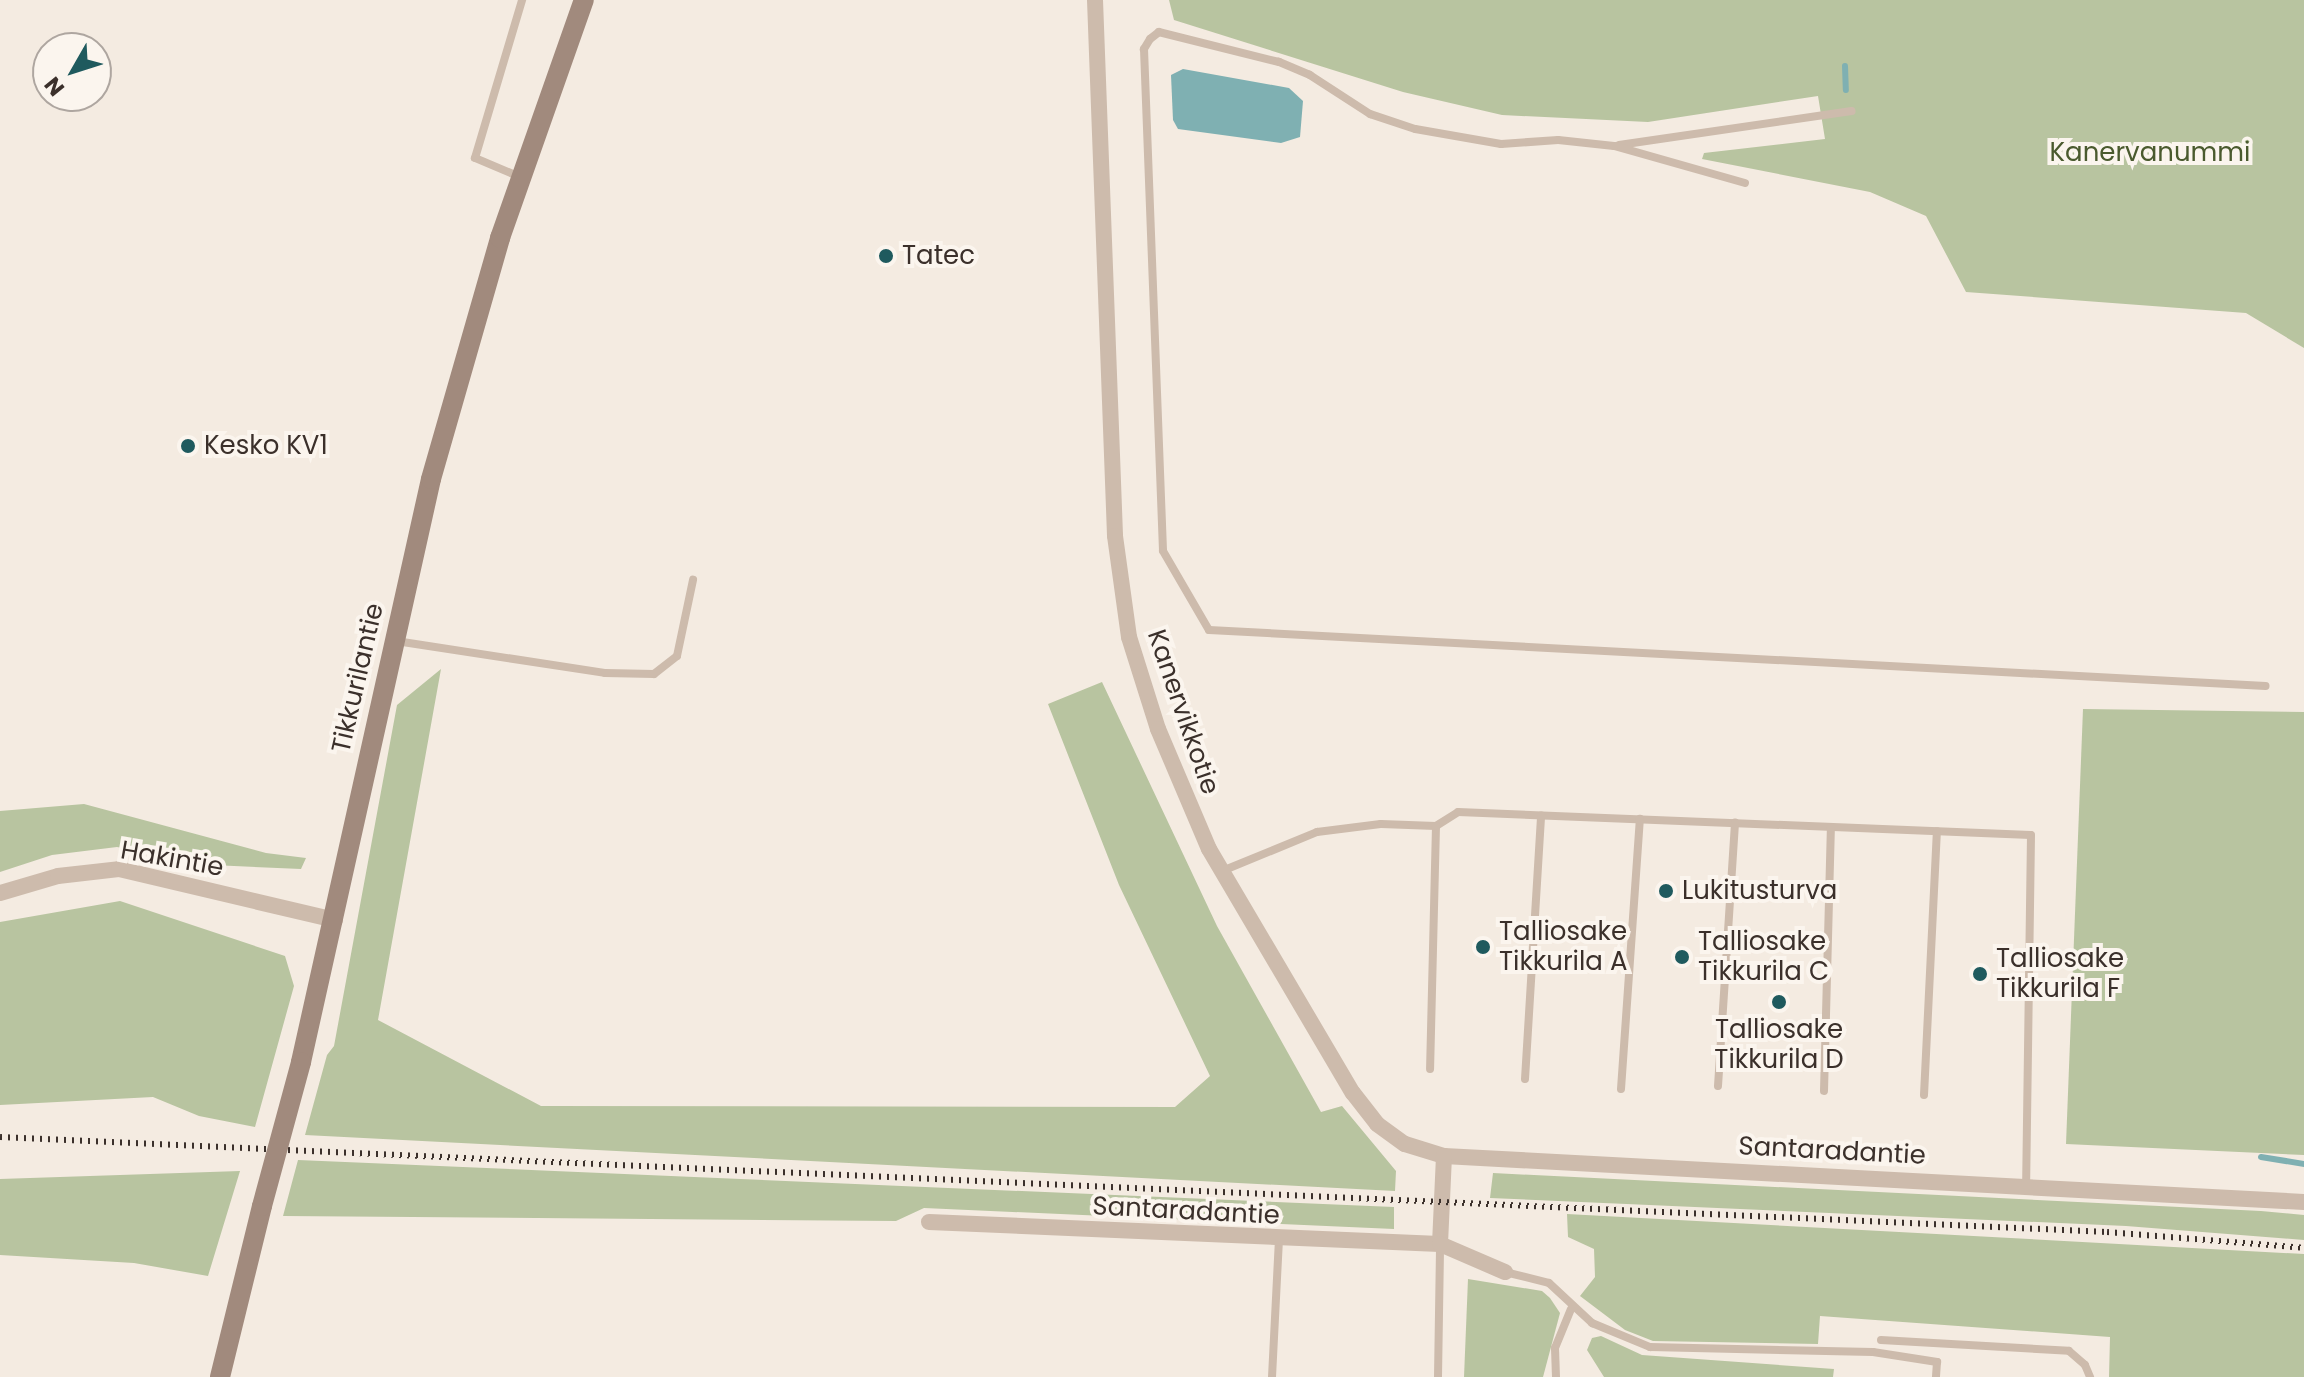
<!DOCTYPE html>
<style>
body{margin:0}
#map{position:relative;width:2304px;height:1377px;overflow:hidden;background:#f4ebe1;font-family:Poppins,sans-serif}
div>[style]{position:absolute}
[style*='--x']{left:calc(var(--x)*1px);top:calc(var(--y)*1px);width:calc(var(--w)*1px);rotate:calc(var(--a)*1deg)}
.green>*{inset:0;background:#b8c4a0}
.water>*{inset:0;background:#7fb0b2}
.stream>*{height:6px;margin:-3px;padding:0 3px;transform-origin:3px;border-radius:3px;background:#7fb0b2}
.lane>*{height:8px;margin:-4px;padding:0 4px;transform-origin:4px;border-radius:4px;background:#cdbbac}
.street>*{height:16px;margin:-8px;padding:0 8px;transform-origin:8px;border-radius:8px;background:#cdbbac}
.secondary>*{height:20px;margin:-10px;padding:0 10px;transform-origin:10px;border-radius:10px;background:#a18a7d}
.rail>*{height:6px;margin-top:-3px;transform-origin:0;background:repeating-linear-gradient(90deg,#3b302b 0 2px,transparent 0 8px)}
.secondary-bridge>*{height:20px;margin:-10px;padding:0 10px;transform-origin:10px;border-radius:10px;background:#a18a7d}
.dots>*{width:22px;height:22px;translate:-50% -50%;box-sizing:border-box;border:4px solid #fbf5ee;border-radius:50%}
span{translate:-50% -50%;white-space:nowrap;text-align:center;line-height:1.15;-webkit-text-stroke:8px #fbf5ee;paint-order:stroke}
.park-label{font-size:26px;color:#4a5a2e}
.poi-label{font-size:26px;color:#3b302b}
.left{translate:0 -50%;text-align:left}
.street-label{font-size:26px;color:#3b302b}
.north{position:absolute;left:32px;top:32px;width:80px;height:80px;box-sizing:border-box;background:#fbf5ee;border:2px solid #aea6a0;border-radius:50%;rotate:231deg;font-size:22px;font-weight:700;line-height:32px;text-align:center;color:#3b302b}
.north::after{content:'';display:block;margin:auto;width:28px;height:36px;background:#1f5a5e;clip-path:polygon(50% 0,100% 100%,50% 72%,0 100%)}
</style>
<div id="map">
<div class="green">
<div style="clip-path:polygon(1169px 0,2304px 0,2304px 348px,2246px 313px,1966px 292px,1926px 216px,1870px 192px,1702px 159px,1704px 153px,1825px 139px,1818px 96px,1648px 122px,1502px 115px,1403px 92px,1174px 20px)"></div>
<div style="clip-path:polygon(441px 669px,378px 1020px,541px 1106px,1175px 1107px,1210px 1076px,1119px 885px,1048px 704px,1102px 682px,1217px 926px,1321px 1112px,1342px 1106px,1396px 1171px,1395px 1191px,305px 1135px,327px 1055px,334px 1046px,397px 705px)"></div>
<div style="clip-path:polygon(2083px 709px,2304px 712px,2304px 1155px,2066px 1144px)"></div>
<div style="clip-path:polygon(84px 804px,266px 853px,306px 858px,301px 869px,212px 865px,117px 847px,52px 855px,0 872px,0 811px)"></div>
<div style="clip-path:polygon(120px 901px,285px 956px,294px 986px,255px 1127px,199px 1116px,153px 1097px,0 1105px,0 922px)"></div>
<div style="clip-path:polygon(298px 1160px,1394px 1207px,1394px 1229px,924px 1208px,896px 1221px,283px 1216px)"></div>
<div style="clip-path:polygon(240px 1171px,208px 1276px,134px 1263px,0 1255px,0 1179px)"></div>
<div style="clip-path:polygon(1493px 1173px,2261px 1211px,2304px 1215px,2304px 1240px,2126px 1226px,1490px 1198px)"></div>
<div style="clip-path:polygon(1567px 1214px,2304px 1254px,2304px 1377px,2109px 1377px,2110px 1337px,1820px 1316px,1818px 1344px,1653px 1341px,1625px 1330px,1580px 1296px,1595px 1277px,1594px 1249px,1568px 1237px)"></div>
<div style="clip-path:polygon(1468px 1279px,1542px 1291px,1550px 1298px,1560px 1313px,1543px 1377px,1464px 1377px)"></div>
<div style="clip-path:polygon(1601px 1336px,1642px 1355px,1834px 1369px,1833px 1377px,1604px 1377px,1587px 1350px,1592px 1338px)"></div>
</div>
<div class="water">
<div style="clip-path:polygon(1183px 69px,1289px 88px,1303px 101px,1300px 137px,1281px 143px,1178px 129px,1173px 120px,1171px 75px)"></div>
</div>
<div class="stream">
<div style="--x:1845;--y:66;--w:24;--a:88"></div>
<div style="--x:2261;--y:1157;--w:44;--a:9.2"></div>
</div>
<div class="lane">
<div style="--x:1619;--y:145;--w:235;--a:-8.3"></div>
<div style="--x:520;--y:177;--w:49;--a:-157.1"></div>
<div style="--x:475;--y:158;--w:165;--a:-73.4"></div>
<div style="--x:1745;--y:183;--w:136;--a:-164.2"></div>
<div style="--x:1614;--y:146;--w:56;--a:-173.9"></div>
<div style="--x:1558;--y:140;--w:57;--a:176"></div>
<div style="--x:1501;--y:144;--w:87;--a:-170.1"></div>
<div style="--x:1415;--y:129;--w:47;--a:-161.6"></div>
<div style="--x:1370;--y:114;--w:72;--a:-147"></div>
<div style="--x:1310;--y:75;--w:34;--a:-157"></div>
<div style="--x:1279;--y:62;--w:124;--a:-166"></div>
<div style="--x:1159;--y:32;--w:11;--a:142"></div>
<div style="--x:1150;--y:39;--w:12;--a:121"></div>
<div style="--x:1144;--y:49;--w:502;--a:87.83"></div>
<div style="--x:1163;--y:551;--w:91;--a:59.8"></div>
<div style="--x:1209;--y:630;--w:1058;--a:3.03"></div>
<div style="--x:396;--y:641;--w:211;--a:8.7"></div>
<div style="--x:605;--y:673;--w:49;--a:1.2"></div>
<div style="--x:654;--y:674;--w:29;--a:-38"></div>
<div style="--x:677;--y:656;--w:78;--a:-78.1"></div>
<div style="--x:1436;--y:826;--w:26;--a:-32"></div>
<div style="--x:1458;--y:812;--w:573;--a:2.3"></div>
<div style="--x:2031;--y:835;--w:349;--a:90.8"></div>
<div style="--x:1222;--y:871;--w:103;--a:-22.3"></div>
<div style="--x:1317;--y:832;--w:64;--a:-7.1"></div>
<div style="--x:1381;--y:824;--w:55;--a:2.1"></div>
<div style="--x:1436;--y:826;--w:243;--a:91.4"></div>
<div style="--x:1525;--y:1079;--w:264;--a:-86.5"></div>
<div style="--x:1718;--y:1086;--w:264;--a:-86.3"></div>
<div style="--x:1621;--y:1089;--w:271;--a:-86"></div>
<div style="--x:1824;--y:1091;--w:264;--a:-88.5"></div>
<div style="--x:1924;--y:1095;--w:264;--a:-87.2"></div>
<div style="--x:1505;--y:1272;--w:45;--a:14"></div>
<div style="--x:1549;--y:1283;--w:59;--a:42.9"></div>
<div style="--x:1592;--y:1323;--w:63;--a:22.5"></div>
<div style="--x:1650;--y:1347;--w:223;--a:1.3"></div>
<div style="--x:1873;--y:1352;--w:65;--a:8.9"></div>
<div style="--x:1937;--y:1362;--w:15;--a:94"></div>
<div style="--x:1881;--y:1340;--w:188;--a:3.3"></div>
<div style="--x:2069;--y:1351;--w:21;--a:41"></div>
<div style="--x:2085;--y:1365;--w:13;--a:67"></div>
<div style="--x:1272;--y:1377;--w:137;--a:-87.1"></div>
<div style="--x:1438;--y:1377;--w:133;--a:-89.1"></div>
<div style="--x:1556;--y:1377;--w:29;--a:-92"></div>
<div style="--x:1555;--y:1348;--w:42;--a:-67.7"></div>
</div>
<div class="street">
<div style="--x:1095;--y:0;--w:536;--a:87.86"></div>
<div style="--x:1115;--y:536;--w:102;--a:82.1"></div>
<div style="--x:1129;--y:637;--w:96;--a:72.5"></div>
<div style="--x:1158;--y:729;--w:130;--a:67"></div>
<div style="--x:1209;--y:849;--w:283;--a:59.5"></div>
<div style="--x:1353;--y:1093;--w:39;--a:52"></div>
<div style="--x:1377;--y:1124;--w:34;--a:36"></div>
<div style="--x:1405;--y:1144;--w:41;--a:17.1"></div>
<div style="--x:1444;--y:1156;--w:861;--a:3.06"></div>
<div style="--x:0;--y:893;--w:60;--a:-16.3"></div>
<div style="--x:58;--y:876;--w:61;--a:-6.5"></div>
<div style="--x:119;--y:869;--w:222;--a:13.3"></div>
<div style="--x:929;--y:1222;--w:511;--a:2.47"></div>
<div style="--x:1440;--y:1244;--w:88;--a:-87.4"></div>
<div style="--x:1440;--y:1244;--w:71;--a:23.3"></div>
</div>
<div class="secondary">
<div style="--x:301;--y:1062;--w:597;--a:-77.43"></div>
<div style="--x:431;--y:479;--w:251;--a:-74"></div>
<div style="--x:500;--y:238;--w:252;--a:-70.6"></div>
<div style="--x:220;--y:1377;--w:176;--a:-76.2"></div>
</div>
<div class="rail">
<div style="--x:0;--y:1137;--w:2109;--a:2.58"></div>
<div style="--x:2107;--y:1232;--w:198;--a:4.6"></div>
</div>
<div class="secondary-bridge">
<div style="--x:262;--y:1206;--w:149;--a:-74.8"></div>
</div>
<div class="dots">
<div style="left:886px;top:256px;background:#1f5a5e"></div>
<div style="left:188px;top:446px;background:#1f5a5e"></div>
<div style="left:1666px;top:891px;background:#1f5a5e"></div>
<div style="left:1483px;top:947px;background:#1f5a5e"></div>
<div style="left:1682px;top:957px;background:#1f5a5e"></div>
<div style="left:1980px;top:974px;background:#1f5a5e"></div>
<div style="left:1779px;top:1002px;background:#1f5a5e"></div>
</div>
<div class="park-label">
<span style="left:2150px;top:153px">Kanervanummi</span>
</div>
<div class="poi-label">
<span class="left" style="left:902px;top:256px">Tatec</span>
<span class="left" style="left:204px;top:446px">Kesko KV1</span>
<span class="left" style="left:1682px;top:891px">Lukitusturva</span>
<span class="left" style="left:1499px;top:947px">Talliosake<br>Tikkurila A</span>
<span class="left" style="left:1698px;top:957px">Talliosake<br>Tikkurila C</span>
<span class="left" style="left:1996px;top:974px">Talliosake<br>Tikkurila F</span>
<span style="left:1779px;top:1045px">Talliosake<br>Tikkurila D</span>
</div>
<div class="street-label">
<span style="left:358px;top:678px;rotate:-77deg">Tikkurilantie</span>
<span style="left:1183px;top:712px;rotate:71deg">Kanervikkotie</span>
<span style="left:172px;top:859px;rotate:10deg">Hakintie</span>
<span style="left:1832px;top:1151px;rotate:3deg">Santaradantie</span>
<span style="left:1186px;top:1211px;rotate:3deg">Santaradantie</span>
</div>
<div class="north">N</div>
</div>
